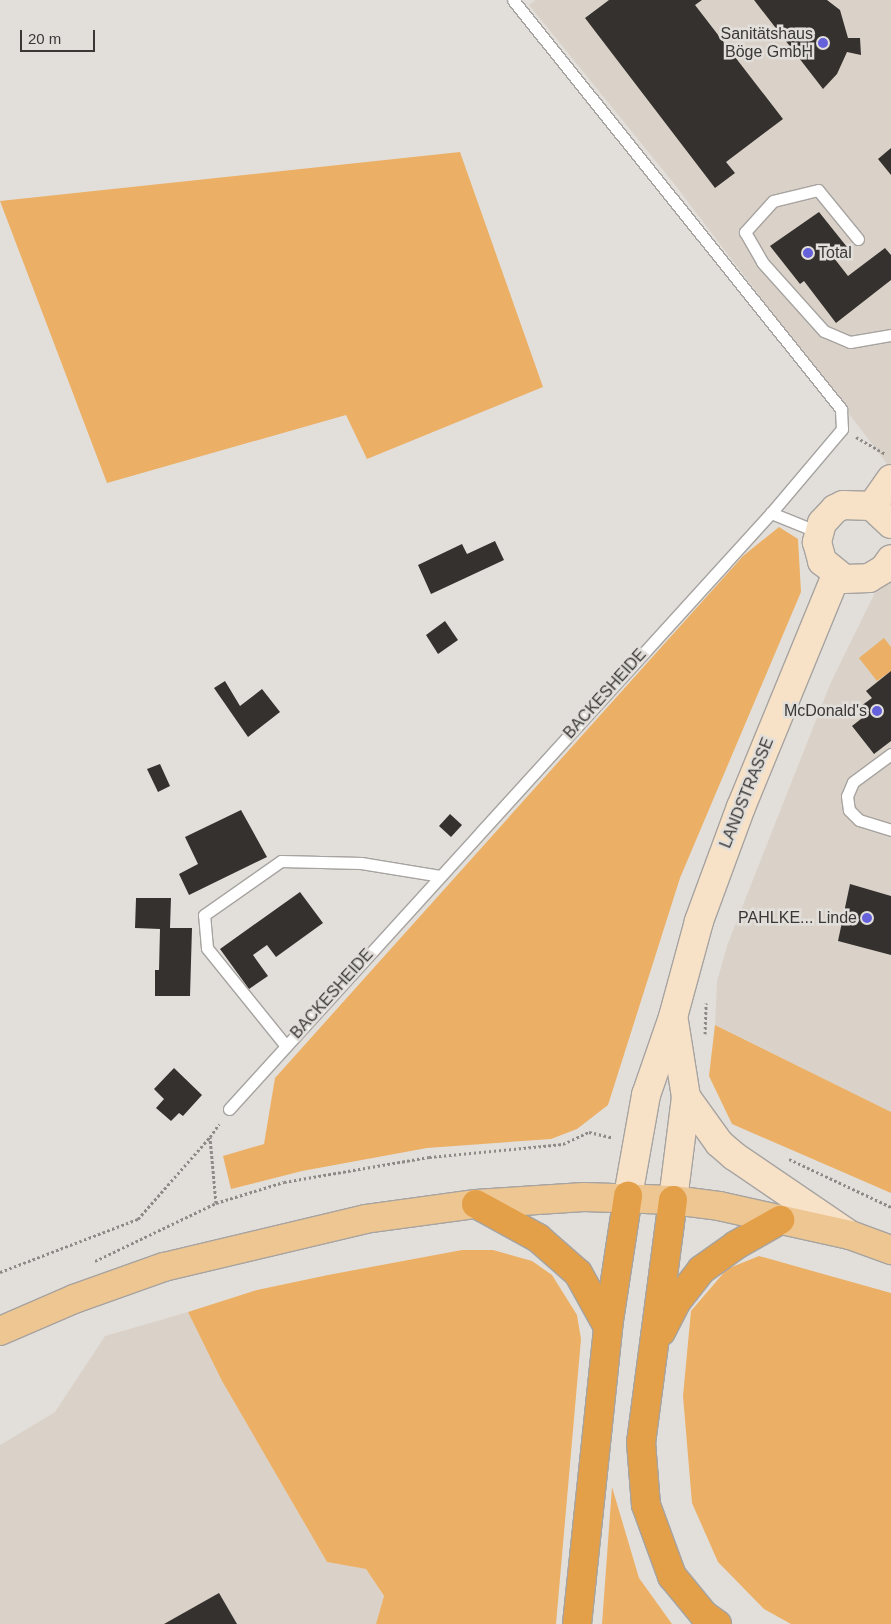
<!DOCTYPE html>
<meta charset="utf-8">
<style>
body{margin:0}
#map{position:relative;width:891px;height:1624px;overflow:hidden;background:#e2dfdb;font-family:Arial,sans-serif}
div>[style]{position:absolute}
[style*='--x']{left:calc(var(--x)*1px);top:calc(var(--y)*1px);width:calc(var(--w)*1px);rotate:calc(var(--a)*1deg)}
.built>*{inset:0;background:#dad2c8}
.green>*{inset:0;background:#ebaf65}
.building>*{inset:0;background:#34312f}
.path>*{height:3px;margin-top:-1.5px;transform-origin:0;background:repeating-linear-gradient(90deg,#8d8a88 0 2.5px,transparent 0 5px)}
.roads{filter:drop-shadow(1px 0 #a6a3a0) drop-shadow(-1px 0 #a6a3a0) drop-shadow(0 1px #a6a3a0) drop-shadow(0 -1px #a6a3a0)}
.service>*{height:11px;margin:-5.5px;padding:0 5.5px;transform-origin:5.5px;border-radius:5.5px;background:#fff}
.secondary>*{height:28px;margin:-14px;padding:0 14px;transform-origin:14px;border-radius:14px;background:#f7e2c8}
.primary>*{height:28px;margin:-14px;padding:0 14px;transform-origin:14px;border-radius:14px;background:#eec692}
.motorway>*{height:28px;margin:-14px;padding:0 14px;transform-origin:14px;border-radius:14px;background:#e3a049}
.dots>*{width:14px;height:14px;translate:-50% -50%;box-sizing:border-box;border:2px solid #e2dfdb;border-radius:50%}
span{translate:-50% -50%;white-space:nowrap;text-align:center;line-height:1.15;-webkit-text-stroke:5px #e2dfdb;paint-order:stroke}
.poi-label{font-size:16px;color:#3a3837}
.right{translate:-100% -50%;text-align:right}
.left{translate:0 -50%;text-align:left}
.street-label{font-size:16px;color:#3a3837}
.scale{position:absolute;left:20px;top:30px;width:75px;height:22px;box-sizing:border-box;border:2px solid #3a3837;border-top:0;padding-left:6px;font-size:15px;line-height:18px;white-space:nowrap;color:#3a3837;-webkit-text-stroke:4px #e2dfdb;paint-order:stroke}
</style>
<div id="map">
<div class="built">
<div style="clip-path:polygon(535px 0,891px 0,891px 469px,675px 185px,529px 5px)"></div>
<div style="clip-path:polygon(891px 560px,891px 1112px,715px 1025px,717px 981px,728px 943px,831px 682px)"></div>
<div style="clip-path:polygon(188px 1312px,222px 1381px,327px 1562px,366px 1569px,384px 1597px,376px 1624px,0 1624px,0 1445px,55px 1412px,105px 1336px)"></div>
</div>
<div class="green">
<div style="clip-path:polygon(460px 152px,543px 387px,367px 459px,346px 415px,107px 483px,0 201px)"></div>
<div style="clip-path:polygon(779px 527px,798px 539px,801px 592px,680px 878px,608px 1105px,577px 1129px,551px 1139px,427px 1148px,302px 1171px,231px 1189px,223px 1156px,264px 1144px,275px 1078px,743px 556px)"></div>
<div style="clip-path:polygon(884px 638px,891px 647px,891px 671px,877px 681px,859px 658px)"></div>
<div style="clip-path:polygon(715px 1025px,891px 1112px,891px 1193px,732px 1124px,709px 1076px)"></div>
<div style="clip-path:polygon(462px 1250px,493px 1250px,532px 1261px,552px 1275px,577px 1315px,581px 1339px,556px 1624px,376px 1624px,384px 1596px,366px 1569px,327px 1562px,222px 1381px,188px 1312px,257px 1290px,328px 1275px)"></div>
<div style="clip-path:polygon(759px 1256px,891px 1293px,891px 1624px,791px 1624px,764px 1609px,718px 1562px,692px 1503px,683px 1396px,691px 1311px,727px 1269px)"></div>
<div style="clip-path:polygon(612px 1487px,639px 1578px,672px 1624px,602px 1624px)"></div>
</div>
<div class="building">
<div style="clip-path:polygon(609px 0,702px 0,695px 5px,783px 119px,726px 162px,735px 173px,715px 188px,585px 18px)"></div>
<div style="clip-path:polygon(754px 0,827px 0,840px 10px,848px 38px,860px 38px,861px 55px,847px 52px,837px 74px,823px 89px)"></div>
<div style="clip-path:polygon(891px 148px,891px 175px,878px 159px)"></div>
<div style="clip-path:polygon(819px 212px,847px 247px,834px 258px,848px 276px,885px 248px,891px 255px,891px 280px,836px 323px,804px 281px,800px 284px,770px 246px)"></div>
<div style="clip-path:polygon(495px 541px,504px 560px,431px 594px,418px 565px,462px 544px,467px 554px)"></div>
<div style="clip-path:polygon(445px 621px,458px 640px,438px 654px,426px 635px)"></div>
<div style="clip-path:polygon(891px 671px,891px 741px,874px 754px,852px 726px,866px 715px,861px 706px,872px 698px,866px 691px)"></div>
<div style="clip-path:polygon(225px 681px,240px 706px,262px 689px,280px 712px,248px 737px,214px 688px)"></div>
<div style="clip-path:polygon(160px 764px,170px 786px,158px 792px,147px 769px)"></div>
<div style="clip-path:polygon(241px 810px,267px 857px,189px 895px,179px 874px,198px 864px,185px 837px)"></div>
<div style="clip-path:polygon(450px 814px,462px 825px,451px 837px,439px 826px)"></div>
<div style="clip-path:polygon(850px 884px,891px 896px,891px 955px,838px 941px)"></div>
<div style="clip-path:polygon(300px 892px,323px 923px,276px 957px,267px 945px,253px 955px,268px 976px,249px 989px,220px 949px)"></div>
<div style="clip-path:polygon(136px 898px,171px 898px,170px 928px,192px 928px,190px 996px,155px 996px,155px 970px,159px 970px,160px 929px,135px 928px)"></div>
<div style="clip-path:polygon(174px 1068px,202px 1095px,183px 1116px,179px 1113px,171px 1121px,156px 1108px,164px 1099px,154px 1089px)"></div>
<div style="clip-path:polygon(219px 1593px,237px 1624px,164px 1624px)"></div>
</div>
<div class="path">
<div style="--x:856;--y:437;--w:34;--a:30"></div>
<div style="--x:705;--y:1034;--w:31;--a:-88"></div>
<div style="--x:789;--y:1159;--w:113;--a:25.2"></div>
<div style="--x:216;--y:1203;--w:66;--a:-95.2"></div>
<div style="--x:210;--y:1137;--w:16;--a:-55"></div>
<div style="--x:95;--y:1261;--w:134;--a:-25.6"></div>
<div style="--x:216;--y:1203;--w:71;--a:-17.2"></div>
<div style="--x:284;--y:1182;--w:147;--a:-9.8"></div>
<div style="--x:429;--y:1157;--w:135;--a:-5.5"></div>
<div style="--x:563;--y:1144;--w:29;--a:-25"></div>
<div style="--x:589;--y:1132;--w:23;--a:13"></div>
<div style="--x:0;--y:1272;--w:148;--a:-21"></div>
<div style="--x:138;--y:1219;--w:109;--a:-48.7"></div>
</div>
<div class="roads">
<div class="service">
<div style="--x:858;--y:239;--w:63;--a:-129.2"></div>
<div style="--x:818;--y:190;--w:46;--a:166.3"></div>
<div style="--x:773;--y:201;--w:42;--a:132.1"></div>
<div style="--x:745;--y:232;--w:34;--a:60"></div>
<div style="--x:762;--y:262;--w:93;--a:48.1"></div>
<div style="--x:824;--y:331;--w:28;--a:23"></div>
<div style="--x:850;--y:342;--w:42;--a:-9.7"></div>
<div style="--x:771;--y:513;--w:51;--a:22"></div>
<div style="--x:891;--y:754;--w:47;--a:143.6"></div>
<div style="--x:853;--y:782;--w:15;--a:113"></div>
<div style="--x:847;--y:796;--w:14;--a:82"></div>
<div style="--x:849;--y:810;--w:14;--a:45"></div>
<div style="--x:859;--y:820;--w:34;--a:17"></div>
<div style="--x:286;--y:1046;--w:126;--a:-128.9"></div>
<div style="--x:207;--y:948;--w:33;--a:-95"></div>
<div style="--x:204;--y:915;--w:94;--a:-35"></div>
<div style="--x:281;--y:861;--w:80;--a:1.4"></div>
<div style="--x:361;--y:863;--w:80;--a:9.3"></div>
<div style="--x:229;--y:1109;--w:806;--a:-47.72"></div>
<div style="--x:771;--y:513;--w:110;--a:-49.8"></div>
<div style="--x:842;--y:429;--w:20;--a:-93"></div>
<div style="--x:841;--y:409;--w:524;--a:-128.73"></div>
</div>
<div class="secondary">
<div style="--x:872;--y:506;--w:33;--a:-55"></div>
<div style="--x:891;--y:524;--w:26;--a:-137"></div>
<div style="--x:872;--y:506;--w:29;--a:-178"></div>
<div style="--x:843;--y:505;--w:9;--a:153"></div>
<div style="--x:835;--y:509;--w:19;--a:133"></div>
<div style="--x:822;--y:523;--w:20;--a:105"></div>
<div style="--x:817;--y:542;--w:20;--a:75"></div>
<div style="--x:822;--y:561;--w:28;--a:39"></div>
<div style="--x:844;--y:579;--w:25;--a:-2"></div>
<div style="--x:869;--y:578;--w:17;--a:-31"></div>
<div style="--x:884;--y:569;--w:12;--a:-55"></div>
<div style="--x:686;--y:1097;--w:57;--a:54.3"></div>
<div style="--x:719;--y:1143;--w:20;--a:41"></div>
<div style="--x:734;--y:1156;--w:140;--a:34.3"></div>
<div style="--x:628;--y:1196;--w:103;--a:-79.9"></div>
<div style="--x:646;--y:1095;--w:83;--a:-70.9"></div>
<div style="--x:673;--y:1017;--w:99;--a:-74.8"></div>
<div style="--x:699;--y:921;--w:121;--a:-69.8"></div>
<div style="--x:741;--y:807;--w:251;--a:-67.7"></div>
<div style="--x:673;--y:1200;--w:104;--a:-82.8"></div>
<div style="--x:686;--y:1097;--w:77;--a:-99"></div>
</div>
<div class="primary">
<div style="--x:0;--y:1331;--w:81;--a:-23.4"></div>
<div style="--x:74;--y:1299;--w:96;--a:-19.6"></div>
<div style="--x:164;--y:1267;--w:207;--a:-13.4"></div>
<div style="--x:365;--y:1219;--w:112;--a:-7.7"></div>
<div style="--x:476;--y:1204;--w:108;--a:-3.7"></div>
<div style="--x:584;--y:1197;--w:89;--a:1.9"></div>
<div style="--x:673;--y:1200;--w:46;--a:7.4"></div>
<div style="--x:719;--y:1206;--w:134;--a:12.5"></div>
<div style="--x:850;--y:1235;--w:44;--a:20.1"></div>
</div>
<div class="motorway">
<div style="--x:673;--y:1200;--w:244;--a:97.5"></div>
<div style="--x:641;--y:1442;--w:63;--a:85.5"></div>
<div style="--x:646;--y:1505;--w:76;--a:69.9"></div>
<div style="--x:672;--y:1576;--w:50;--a:50.6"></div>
<div style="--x:704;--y:1615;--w:16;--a:35"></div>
<div style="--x:476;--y:1204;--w:71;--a:28.7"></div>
<div style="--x:538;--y:1238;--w:53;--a:41.2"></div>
<div style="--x:578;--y:1273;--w:62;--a:60.9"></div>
<div style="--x:661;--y:1332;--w:35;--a:-63"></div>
<div style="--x:677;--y:1301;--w:39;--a:-52"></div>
<div style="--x:701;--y:1270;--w:43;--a:-35.5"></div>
<div style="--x:736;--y:1245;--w:51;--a:-29.6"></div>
<div style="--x:577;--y:1624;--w:299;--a:-84"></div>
<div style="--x:608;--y:1327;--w:133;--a:-81.3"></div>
</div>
</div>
<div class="dots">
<div style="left:823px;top:43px;background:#6561da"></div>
<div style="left:808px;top:253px;background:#6561da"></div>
<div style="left:877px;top:711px;background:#6561da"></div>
<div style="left:867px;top:918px;background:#6561da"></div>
</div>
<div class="poi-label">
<span class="right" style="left:813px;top:43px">Sanitätshaus<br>Böge GmbH</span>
<span class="left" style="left:818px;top:253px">Total</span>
<span class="right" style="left:867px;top:711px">McDonald's</span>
<span class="right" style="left:857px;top:918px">PAHLKE... Linde</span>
</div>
<div class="street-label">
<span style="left:605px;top:694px;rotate:-48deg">BACKESHEIDE</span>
<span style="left:747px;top:793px;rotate:-68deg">LANDSTRASSE</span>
<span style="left:332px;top:994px;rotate:-48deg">BACKESHEIDE</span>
</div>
<div class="scale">20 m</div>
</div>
